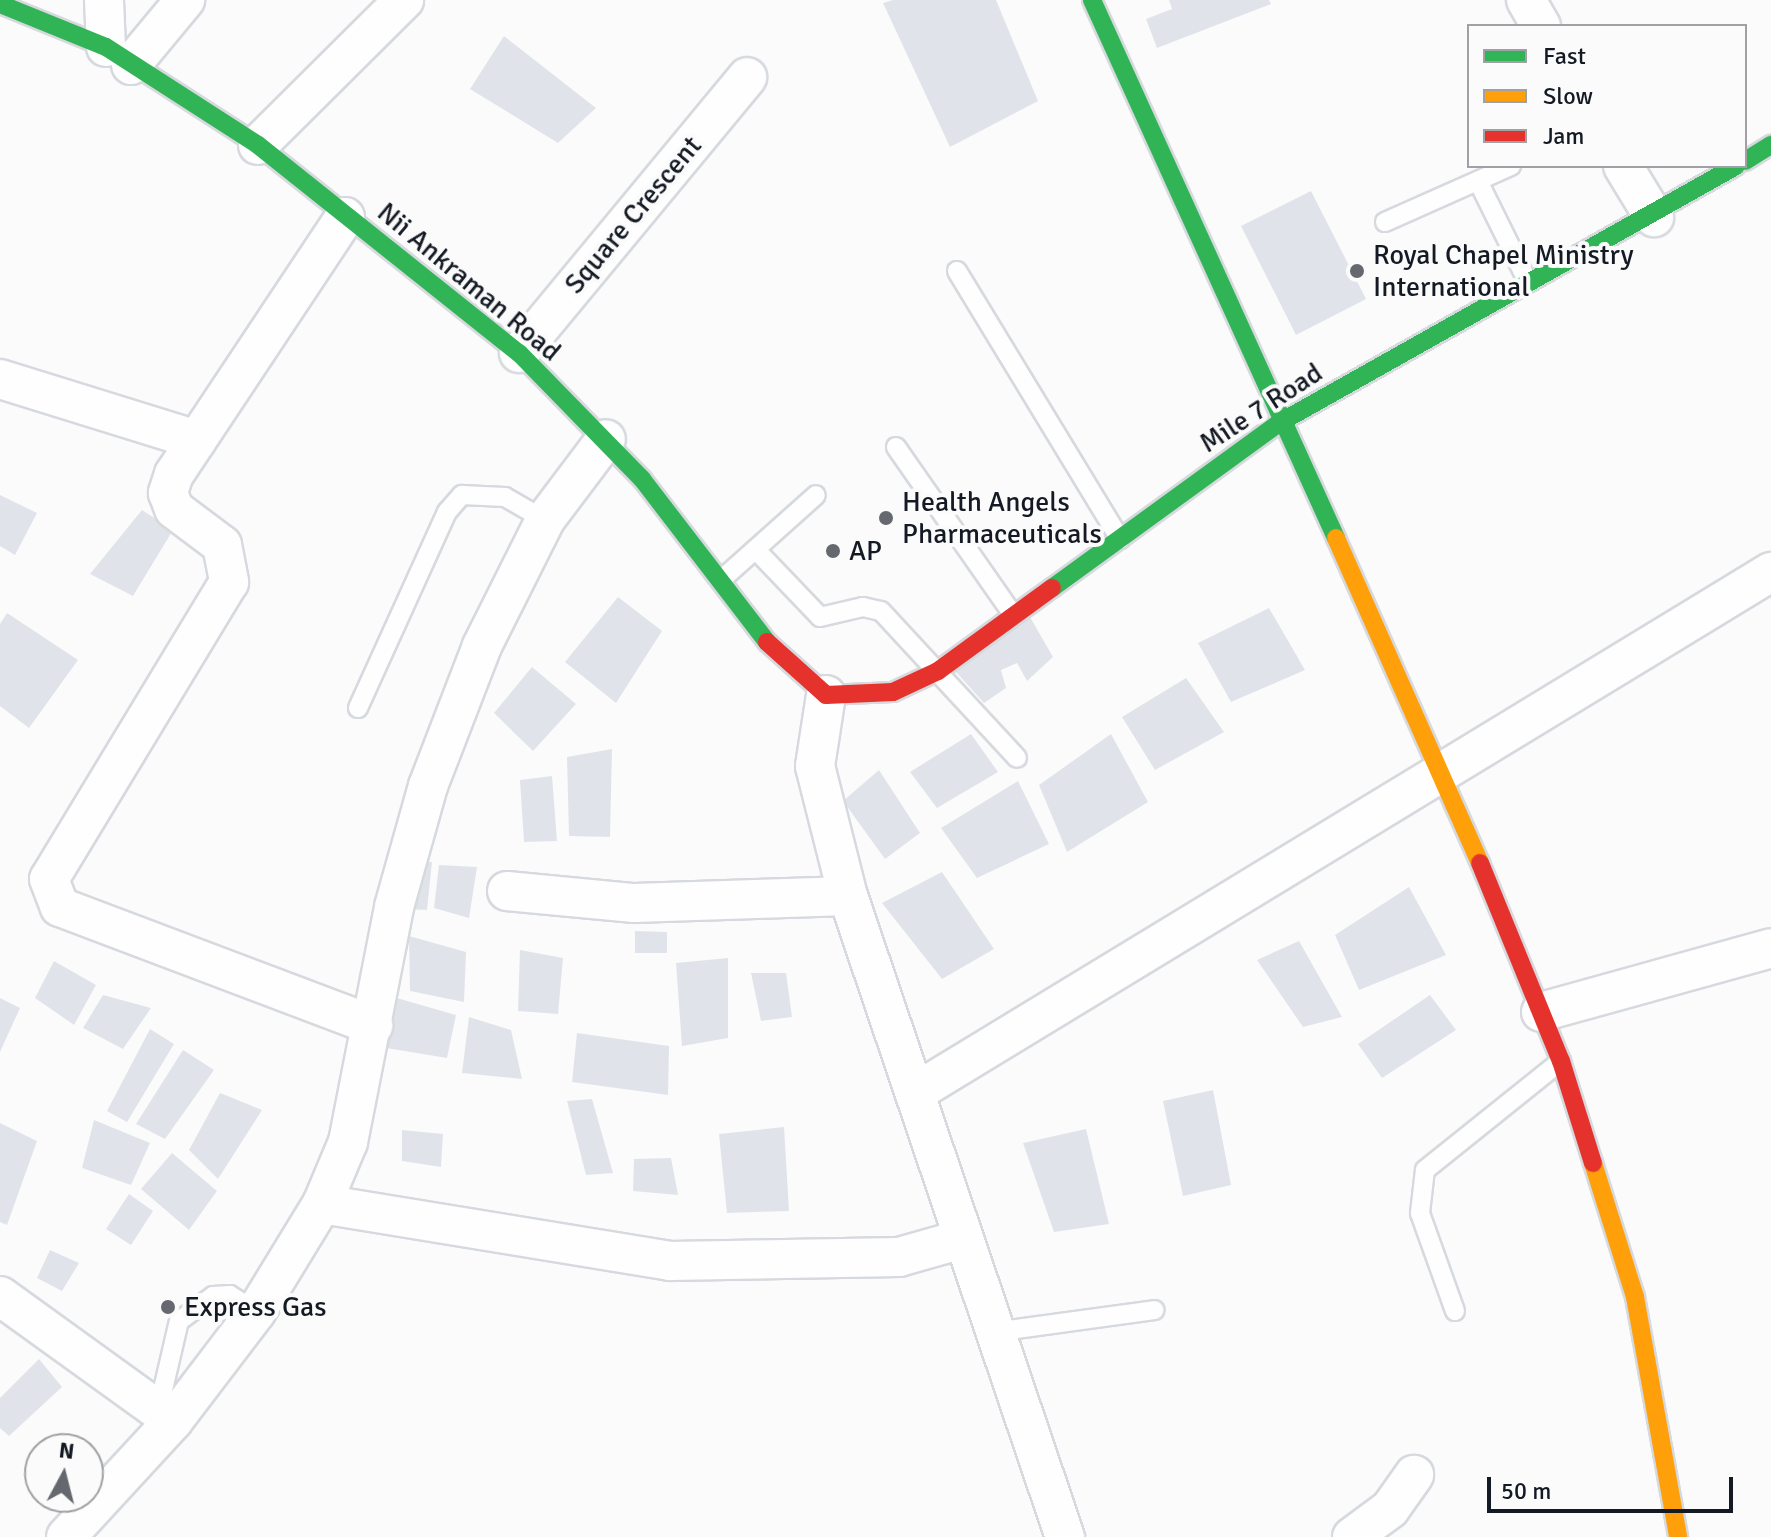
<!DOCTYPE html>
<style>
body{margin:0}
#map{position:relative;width:1771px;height:1537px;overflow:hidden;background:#fbfbfb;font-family:Signika,sans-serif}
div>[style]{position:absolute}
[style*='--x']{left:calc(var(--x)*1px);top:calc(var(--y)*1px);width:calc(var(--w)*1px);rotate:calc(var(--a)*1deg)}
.building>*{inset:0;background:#e0e4ea}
.roads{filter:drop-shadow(2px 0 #d6d9de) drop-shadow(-2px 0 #d6d9de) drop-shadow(0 2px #d6d9de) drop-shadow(0 -2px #d6d9de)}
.lane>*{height:18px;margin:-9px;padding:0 9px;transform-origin:9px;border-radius:9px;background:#fefefe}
.street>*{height:38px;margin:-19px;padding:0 19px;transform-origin:19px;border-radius:19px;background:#fefefe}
.fast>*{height:18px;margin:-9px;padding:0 9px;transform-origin:9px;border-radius:9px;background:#30b455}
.slow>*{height:18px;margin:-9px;padding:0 9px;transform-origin:9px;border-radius:9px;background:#ff9f0a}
.jam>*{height:18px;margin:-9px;padding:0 9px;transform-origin:9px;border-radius:9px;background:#e5322d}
.dots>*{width:22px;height:22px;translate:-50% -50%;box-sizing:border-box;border:4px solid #fbfbfb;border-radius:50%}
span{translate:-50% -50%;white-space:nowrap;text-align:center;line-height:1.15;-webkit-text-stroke:8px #fbfbfb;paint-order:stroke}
.street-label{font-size:28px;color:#141a24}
.poi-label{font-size:28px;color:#141a24}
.left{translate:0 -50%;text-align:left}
.legend{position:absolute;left:1467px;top:24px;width:280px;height:144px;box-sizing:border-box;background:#fbfbfb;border:2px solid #9fa1a5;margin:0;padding:10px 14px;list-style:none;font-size:24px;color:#141a24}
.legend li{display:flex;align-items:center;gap:16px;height:40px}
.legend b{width:40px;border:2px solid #9fa1a5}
.north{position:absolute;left:24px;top:1433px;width:80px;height:80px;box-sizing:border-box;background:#fbfbfb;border:2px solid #9fa1a5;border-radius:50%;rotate:7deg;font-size:22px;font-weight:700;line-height:32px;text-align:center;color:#141a24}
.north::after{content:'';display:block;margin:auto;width:28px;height:36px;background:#65696f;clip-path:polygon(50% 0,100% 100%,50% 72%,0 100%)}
.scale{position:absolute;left:1487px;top:1477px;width:246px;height:36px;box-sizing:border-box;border:4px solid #141a24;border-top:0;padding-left:10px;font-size:24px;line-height:28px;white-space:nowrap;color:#141a24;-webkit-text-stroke:6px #fbfbfb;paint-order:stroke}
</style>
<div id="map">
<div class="building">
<div style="clip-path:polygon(893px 0,996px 0,1038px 101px,950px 147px,883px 3px)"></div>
<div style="clip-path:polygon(1169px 0,1269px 0,1271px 4px,1157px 48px,1146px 19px,1172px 9px)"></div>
<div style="clip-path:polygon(504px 36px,596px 108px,558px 143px,470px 89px)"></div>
<div style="clip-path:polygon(1311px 191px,1366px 299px,1296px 335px,1241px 226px)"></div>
<div style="clip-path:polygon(0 495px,37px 513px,15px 555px,0 546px)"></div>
<div style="clip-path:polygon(142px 510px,173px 530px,133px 596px,90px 574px)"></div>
<div style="clip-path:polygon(618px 597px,662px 631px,616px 703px,565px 662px)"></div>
<div style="clip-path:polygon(1269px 608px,1305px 670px,1231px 702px,1198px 643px)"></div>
<div style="clip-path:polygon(7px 613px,78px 660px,29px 728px,0 706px,0 624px)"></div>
<div style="clip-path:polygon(1030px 617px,1053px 657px,1027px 681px,1017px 663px,1001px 670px,1006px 688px,984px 703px,956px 672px)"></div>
<div style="clip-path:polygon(532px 667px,576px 704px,533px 751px,494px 713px)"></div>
<div style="clip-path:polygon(1186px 678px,1224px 732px,1155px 770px,1122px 717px)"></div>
<div style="clip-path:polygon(971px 734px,998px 772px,937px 808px,910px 772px)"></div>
<div style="clip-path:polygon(1111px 734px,1148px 802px,1067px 852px,1039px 785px)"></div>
<div style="clip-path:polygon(612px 749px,610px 837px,569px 836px,567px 757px)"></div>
<div style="clip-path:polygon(879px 770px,920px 833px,885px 859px,843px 801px)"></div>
<div style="clip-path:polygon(552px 776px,557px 841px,524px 842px,520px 780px)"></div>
<div style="clip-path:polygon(1018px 781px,1049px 844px,977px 878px,941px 828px)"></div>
<div style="clip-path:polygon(415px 862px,432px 862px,427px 910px,406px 909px)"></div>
<div style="clip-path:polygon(439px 865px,477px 867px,469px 918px,434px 908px)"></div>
<div style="clip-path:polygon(942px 872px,994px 949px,942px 979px,882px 903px)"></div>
<div style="clip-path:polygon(1409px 887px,1446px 955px,1359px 990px,1335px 935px)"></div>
<div style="clip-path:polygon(635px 931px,667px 932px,667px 953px,635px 953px)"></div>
<div style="clip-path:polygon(409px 936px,466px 952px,464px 1002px,410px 991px)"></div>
<div style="clip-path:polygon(1299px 941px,1342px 1017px,1303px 1027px,1257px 960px)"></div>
<div style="clip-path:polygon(520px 950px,563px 958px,558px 1014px,518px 1011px)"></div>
<div style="clip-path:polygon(728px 958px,728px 1038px,682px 1046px,676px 963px)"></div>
<div style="clip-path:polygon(54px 961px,96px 985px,74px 1025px,35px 998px)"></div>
<div style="clip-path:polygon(751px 973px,786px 973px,792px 1017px,761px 1021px)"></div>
<div style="clip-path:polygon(103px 995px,151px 1008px,123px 1049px,83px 1028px)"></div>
<div style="clip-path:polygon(1430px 995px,1456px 1030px,1382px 1078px,1358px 1044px)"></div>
<div style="clip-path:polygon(390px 996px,456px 1015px,447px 1058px,380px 1047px)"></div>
<div style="clip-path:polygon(0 998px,20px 1008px,0 1052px)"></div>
<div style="clip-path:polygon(469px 1017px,511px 1030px,522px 1079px,462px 1073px)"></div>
<div style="clip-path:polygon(150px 1029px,174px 1044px,127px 1122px,107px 1111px)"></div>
<div style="clip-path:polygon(577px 1033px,669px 1046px,668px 1095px,572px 1082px)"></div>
<div style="clip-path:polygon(183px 1050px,214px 1070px,165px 1139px,136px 1124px)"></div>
<div style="clip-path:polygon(1213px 1090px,1231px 1185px,1183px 1196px,1163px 1101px)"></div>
<div style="clip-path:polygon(220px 1093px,262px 1110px,218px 1179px,189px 1150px)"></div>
<div style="clip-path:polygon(592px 1099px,613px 1173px,586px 1175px,567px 1101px)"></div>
<div style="clip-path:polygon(94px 1120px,150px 1143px,131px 1185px,82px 1168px)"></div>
<div style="clip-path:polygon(0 1123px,37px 1141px,7px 1225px,0 1222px)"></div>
<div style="clip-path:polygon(784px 1127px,789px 1211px,727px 1213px,719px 1134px)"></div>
<div style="clip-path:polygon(1086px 1129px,1109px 1224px,1054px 1232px,1023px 1143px)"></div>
<div style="clip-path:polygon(402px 1130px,443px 1134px,441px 1167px,402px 1161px)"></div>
<div style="clip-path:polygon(172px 1153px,217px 1191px,189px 1230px,141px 1189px)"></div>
<div style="clip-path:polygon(671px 1158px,678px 1195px,633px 1191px,634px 1159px)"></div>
<div style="clip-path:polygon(129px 1194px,153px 1211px,131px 1245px,106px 1229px)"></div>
<div style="clip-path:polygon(50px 1250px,79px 1263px,62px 1291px,37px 1278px)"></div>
<div style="clip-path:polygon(39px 1359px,62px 1387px,9px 1436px,0 1428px,0 1398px)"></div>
</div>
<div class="roads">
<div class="lane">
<div style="--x:1478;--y:181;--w:113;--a:63.7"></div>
<div style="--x:1385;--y:222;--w:138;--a:-24"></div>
<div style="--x:957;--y:271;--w:314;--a:58.7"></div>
<div style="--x:896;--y:447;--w:205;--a:55.1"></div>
<div style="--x:757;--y:551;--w:91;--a:46.3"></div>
<div style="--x:820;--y:617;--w:44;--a:-13.1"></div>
<div style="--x:863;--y:607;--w:18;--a:13"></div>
<div style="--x:881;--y:611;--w:200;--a:47.2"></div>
<div style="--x:721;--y:580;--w:127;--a:-41.8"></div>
<div style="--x:358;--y:708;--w:215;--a:-65.6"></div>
<div style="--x:447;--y:512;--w:23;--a:-49"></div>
<div style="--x:462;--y:495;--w:43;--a:2.7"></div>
<div style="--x:505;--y:497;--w:46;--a:29.9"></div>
<div style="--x:1455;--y:1311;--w:104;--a:-109.7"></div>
<div style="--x:1420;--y:1213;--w:43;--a:-83.4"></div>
<div style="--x:1425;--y:1170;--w:174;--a:-38.7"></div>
<div style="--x:994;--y:1332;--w:162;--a:-7.8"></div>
<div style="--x:158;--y:1411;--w:92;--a:-76.9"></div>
<div style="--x:179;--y:1321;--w:42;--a:-36.3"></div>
<div style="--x:213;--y:1296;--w:17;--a:-3"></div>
<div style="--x:230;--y:1295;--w:31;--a:33"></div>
</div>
<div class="street">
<div style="--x:104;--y:0;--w:47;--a:87.6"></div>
<div style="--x:1526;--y:0;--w:30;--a:60"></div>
<div style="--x:131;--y:65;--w:85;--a:-50.3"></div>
<div style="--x:258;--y:145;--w:206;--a:-44.8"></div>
<div style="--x:1623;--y:166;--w:60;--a:58.7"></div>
<div style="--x:345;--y:217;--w:309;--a:123.6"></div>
<div style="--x:174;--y:474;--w:20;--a:108"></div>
<div style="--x:168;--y:493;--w:17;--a:69"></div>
<div style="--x:174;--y:509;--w:60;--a:36.9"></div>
<div style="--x:222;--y:545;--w:38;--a:79"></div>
<div style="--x:229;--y:582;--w:347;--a:121.2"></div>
<div style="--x:49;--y:879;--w:30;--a:69"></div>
<div style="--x:60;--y:907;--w:335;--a:20.7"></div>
<div style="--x:519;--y:353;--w:358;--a:-50.4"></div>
<div style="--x:0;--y:379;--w:206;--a:17.2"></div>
<div style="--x:826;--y:695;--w:72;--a:98.8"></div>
<div style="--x:815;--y:766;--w:134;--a:75.8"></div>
<div style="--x:848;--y:896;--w:677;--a:71.3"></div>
<div style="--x:507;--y:891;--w:128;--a:5.4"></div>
<div style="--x:634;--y:903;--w:214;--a:-1.9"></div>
<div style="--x:1541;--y:1012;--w:239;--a:-15.5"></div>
<div style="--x:916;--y:1092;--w:1001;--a:-31.31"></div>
<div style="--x:322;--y:1204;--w:353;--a:9.3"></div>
<div style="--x:670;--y:1261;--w:229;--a:-1"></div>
<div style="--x:899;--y:1257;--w:66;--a:-15.9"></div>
<div style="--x:0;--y:1296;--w:213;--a:35.8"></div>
<div style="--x:66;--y:1537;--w:158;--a:-47.3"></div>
<div style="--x:173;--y:1421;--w:137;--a:-52.7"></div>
<div style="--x:256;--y:1312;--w:127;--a:-58.6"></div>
<div style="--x:322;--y:1204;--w:67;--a:-67.2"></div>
<div style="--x:348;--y:1142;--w:239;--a:-78.9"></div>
<div style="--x:394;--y:907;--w:126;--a:-74.3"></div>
<div style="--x:428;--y:786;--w:150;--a:-68.9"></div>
<div style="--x:482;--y:646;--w:141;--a:-63.4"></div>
<div style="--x:545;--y:520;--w:101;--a:-53"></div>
<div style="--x:1352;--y:1537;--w:47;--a:-36.4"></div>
<div style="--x:1390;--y:1509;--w:42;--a:-54.8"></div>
</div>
<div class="fast">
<div style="--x:1092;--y:0;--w:591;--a:65.6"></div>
<div style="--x:0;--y:4;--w:114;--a:22.1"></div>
<div style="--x:106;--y:47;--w:181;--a:32.8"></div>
<div style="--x:258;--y:145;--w:334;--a:38.6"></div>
<div style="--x:519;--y:353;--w:176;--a:45.7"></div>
<div style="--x:642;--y:479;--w:205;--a:52.5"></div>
<div style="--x:1745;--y:161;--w:31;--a:-32"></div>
<div style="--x:1052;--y:588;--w:281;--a:-36"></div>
<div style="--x:1279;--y:423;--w:524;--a:-29.35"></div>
</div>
<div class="slow">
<div style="--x:1336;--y:538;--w:355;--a:66.1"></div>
<div style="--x:1593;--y:1163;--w:140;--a:72.6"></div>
<div style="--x:1635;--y:1297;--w:244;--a:79.8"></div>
</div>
<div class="jam">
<div style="--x:767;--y:642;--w:79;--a:41.9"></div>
<div style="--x:826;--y:695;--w:67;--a:-2.6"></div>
<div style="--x:893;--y:692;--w:50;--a:-25"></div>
<div style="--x:938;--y:671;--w:141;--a:-36.1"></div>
<div style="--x:1480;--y:863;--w:214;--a:67.8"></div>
<div style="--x:1561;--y:1061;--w:107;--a:72.6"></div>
</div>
</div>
<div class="dots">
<div style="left:1357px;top:271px;background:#65696f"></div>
<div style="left:886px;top:518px;background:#65696f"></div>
<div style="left:833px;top:551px;background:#65696f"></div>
<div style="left:168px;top:1307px;background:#65696f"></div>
</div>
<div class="street-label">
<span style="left:633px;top:215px;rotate:-50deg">Square Crescent</span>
<span style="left:469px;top:282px;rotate:40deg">Nii Ankraman Road</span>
<span style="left:1261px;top:408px;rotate:-33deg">Mile 7 Road</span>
</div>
<div class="poi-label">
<span class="left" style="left:1373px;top:271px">Royal Chapel Ministry<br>International</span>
<span class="left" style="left:902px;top:518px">Health Angels<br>Pharmaceuticals</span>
<span class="left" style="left:849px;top:551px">AP</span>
<span class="left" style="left:184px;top:1307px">Express Gas</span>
</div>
<ul class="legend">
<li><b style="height:10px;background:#30b455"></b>Fast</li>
<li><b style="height:10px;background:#ff9f0a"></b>Slow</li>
<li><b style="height:10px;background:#e5322d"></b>Jam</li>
</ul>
<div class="north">N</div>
<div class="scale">50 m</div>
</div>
